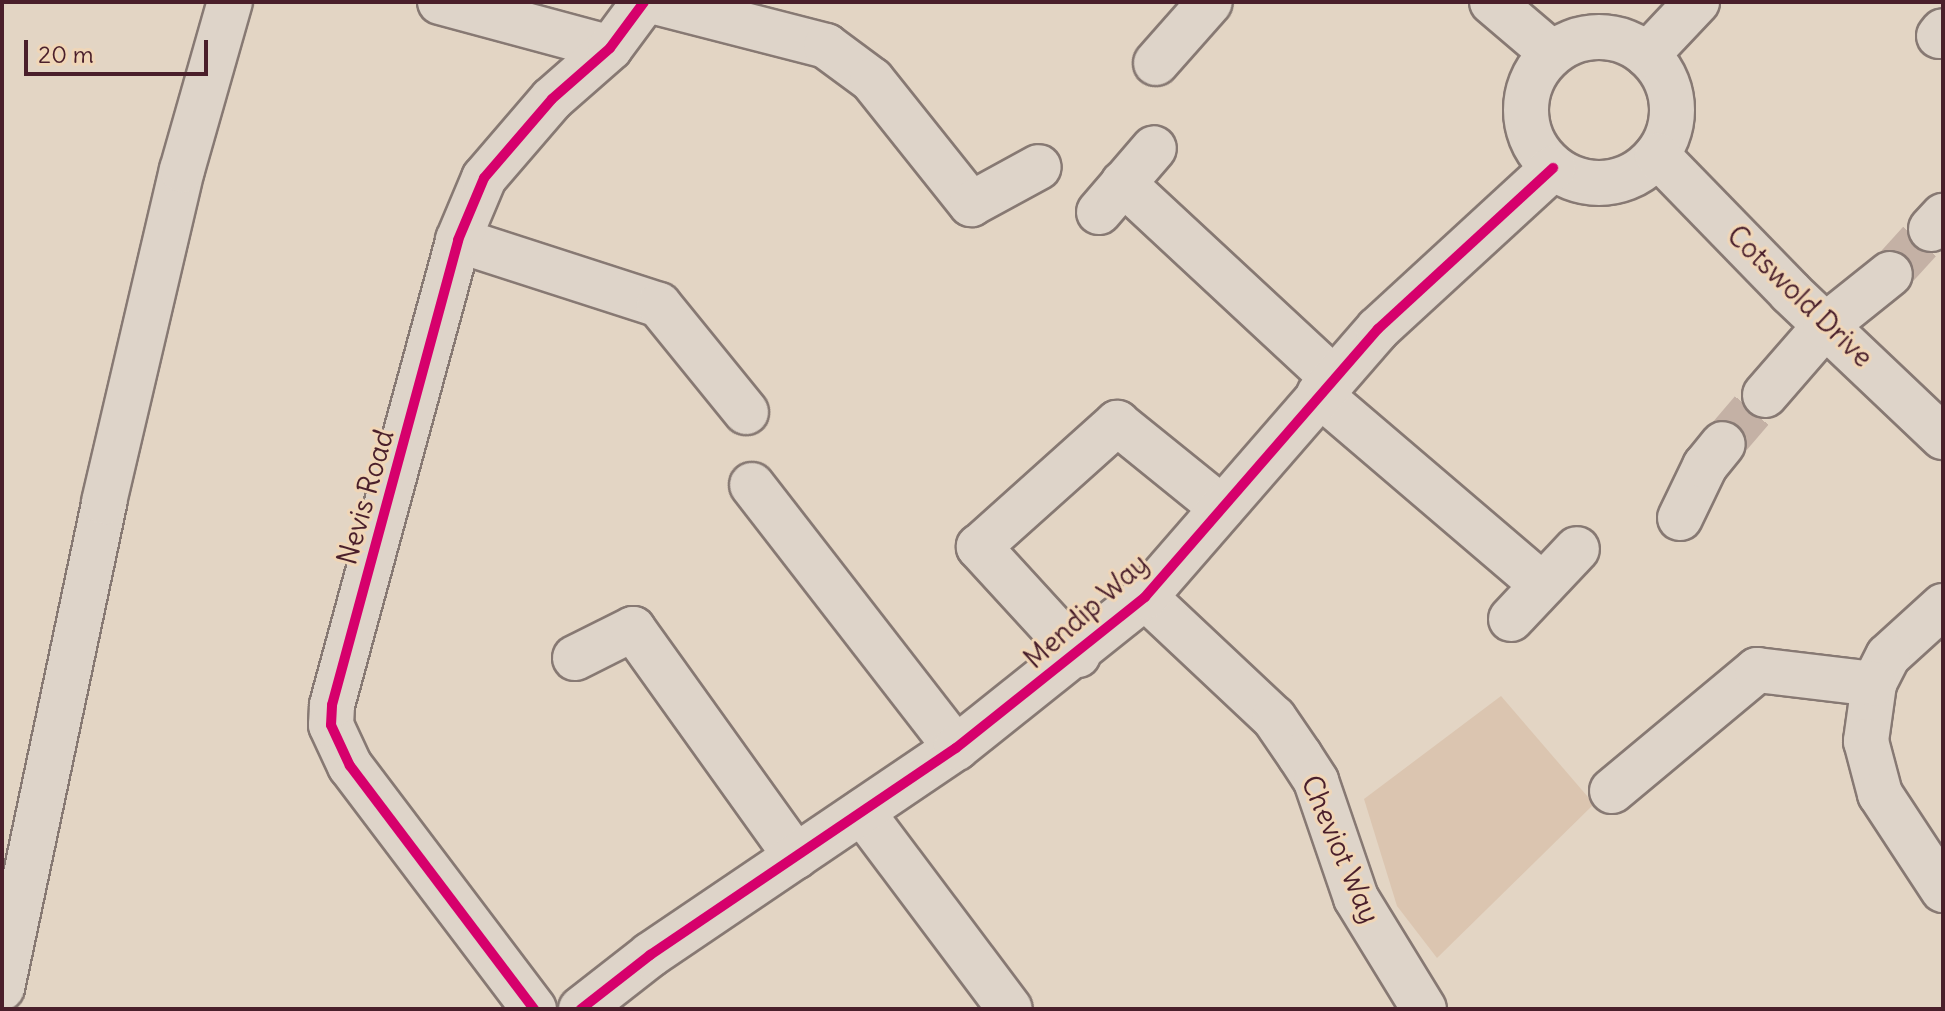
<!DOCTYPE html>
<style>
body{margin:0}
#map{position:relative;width:1945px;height:1011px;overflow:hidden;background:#e3d5c4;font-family:Delius,sans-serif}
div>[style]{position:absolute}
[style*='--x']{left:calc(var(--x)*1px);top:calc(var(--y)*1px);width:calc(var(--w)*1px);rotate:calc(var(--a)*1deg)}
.green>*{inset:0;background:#dbc5b0}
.minor-tunnel>*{height:44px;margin-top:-22px;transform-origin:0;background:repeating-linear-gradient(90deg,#c4b1a5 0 44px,transparent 0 66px)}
.roads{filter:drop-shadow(2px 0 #877973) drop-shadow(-2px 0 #877973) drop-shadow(0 2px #877973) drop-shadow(0 -2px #877973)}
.minor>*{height:44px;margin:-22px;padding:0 22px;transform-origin:22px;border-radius:22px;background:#ded4c9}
.minor>.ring{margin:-22px;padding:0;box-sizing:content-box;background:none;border:44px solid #ded4c9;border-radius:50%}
.cycleway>*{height:10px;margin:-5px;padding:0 5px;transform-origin:5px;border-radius:5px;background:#d6006c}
span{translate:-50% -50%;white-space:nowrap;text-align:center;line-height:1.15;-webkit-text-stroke:6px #f0d6b7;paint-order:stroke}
.street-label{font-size:28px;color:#4a1f2b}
.frame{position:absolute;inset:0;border:4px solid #4a1f2b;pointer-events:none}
.scale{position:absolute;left:24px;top:40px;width:184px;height:36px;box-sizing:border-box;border:4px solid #4a1f2b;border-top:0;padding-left:10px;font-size:24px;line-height:28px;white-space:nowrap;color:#4a1f2b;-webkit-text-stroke:6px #f0d6b7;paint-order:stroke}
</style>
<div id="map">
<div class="green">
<div style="clip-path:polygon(1501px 696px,1594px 804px,1437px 958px,1397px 906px,1364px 799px)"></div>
</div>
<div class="minor-tunnel">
<div style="--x:1890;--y:274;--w:61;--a:-47.7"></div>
<div style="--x:1723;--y:444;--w:65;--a:-49.4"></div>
</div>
<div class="roads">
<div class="minor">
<div style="--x:440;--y:2;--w:176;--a:15.1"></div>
<div style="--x:655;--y:2;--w:177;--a:14.4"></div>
<div style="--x:826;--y:46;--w:57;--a:36.5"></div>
<div style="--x:872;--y:80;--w:159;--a:51.4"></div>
<div style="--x:971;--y:204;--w:77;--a:-28.6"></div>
<div style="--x:1492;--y:2;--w:79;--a:40.4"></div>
<div style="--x:1939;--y:36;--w:6;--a:-51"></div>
<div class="ring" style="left:1526px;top:37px;width:102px;height:102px"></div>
<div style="--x:1647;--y:55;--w:73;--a:-46.7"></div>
<div style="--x:1156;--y:63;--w:81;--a:-48.5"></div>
<div style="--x:1657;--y:155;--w:191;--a:45.8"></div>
<div style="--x:1790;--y:292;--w:211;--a:43.5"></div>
<div style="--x:1123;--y:183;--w:287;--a:42.9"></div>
<div style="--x:1099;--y:212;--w:84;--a:-49.3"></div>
<div style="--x:1931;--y:229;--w:18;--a:-47"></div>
<div style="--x:458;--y:240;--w:211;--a:17.9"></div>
<div style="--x:659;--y:305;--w:138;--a:50.9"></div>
<div style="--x:1319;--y:394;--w:294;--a:40.5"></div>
<div style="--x:1765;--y:395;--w:91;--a:-49"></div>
<div style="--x:1825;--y:326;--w:83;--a:-38.7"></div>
<div style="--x:752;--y:485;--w:333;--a:52.2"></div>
<div style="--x:1680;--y:518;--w:58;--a:-64.3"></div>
<div style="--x:1705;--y:466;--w:28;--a:-51"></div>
<div style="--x:1145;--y:597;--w:177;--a:43.2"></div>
<div style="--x:1274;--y:718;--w:46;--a:55.6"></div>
<div style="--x:1300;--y:756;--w:30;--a:57"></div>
<div style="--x:1316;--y:781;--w:124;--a:71.1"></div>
<div style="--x:1356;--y:898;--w:130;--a:58.5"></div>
<div style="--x:1943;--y:606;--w:74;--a:137.7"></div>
<div style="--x:1888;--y:656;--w:31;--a:117"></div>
<div style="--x:1874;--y:684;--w:58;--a:98"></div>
<div style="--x:1866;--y:741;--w:55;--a:75.2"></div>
<div style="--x:1880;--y:794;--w:115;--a:56.7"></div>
<div style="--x:1511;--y:619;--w:96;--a:-46.7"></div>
<div style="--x:1078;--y:655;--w:147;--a:-132.5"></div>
<div style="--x:979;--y:547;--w:186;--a:-41.9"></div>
<div style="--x:1117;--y:423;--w:135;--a:39"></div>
<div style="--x:575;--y:658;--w:65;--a:-26.6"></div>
<div style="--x:633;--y:629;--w:280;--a:54.4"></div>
<div style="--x:1612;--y:791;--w:189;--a:-39.8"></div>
<div style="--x:1757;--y:670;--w:118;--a:6.8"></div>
<div style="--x:862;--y:812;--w:246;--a:53.1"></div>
<div style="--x:2;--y:988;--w:497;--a:-78.1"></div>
<div style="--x:104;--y:502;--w:341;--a:-76.8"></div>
<div style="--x:182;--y:170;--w:175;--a:-74.1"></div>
<div style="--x:534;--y:1009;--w:305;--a:-127.1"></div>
<div style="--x:350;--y:766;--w:45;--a:-114.9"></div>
<div style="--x:331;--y:725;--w:20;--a:-87"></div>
<div style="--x:332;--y:705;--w:482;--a:-74.8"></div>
<div style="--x:458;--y:240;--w:67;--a:-67.2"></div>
<div style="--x:484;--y:178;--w:104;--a:-49.3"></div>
<div style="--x:552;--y:99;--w:77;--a:-41.3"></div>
<div style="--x:610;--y:48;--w:57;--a:-53.5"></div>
<div style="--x:581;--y:1009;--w:88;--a:-38"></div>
<div style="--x:650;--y:955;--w:369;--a:-34.1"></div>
<div style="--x:956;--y:748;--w:242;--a:-38.6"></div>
<div style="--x:1145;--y:597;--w:355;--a:-49"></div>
<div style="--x:1378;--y:329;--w:238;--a:-42.6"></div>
</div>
</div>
<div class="cycleway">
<div style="--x:534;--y:1009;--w:305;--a:-127.1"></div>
<div style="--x:350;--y:766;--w:45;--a:-114.9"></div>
<div style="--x:331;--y:725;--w:20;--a:-87"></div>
<div style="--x:332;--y:705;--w:482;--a:-74.8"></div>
<div style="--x:458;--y:240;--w:67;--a:-67.2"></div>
<div style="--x:484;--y:178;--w:104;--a:-49.3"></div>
<div style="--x:552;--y:99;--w:77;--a:-41.3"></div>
<div style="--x:610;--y:48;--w:57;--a:-53.5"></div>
<div style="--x:581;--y:1009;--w:88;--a:-38"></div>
<div style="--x:650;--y:955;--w:369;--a:-34.1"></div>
<div style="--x:956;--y:748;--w:242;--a:-38.6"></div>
<div style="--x:1145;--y:597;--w:355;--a:-49"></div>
<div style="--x:1378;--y:329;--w:238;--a:-42.6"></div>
</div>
<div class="street-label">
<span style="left:1800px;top:296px;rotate:44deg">Cotswold Drive</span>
<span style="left:365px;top:497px;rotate:-74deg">Nevis Road</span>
<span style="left:1086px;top:611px;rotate:-42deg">Mendip Way</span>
<span style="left:1341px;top:849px;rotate:67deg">Cheviot Way</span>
</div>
<div class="frame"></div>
<div class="scale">20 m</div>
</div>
